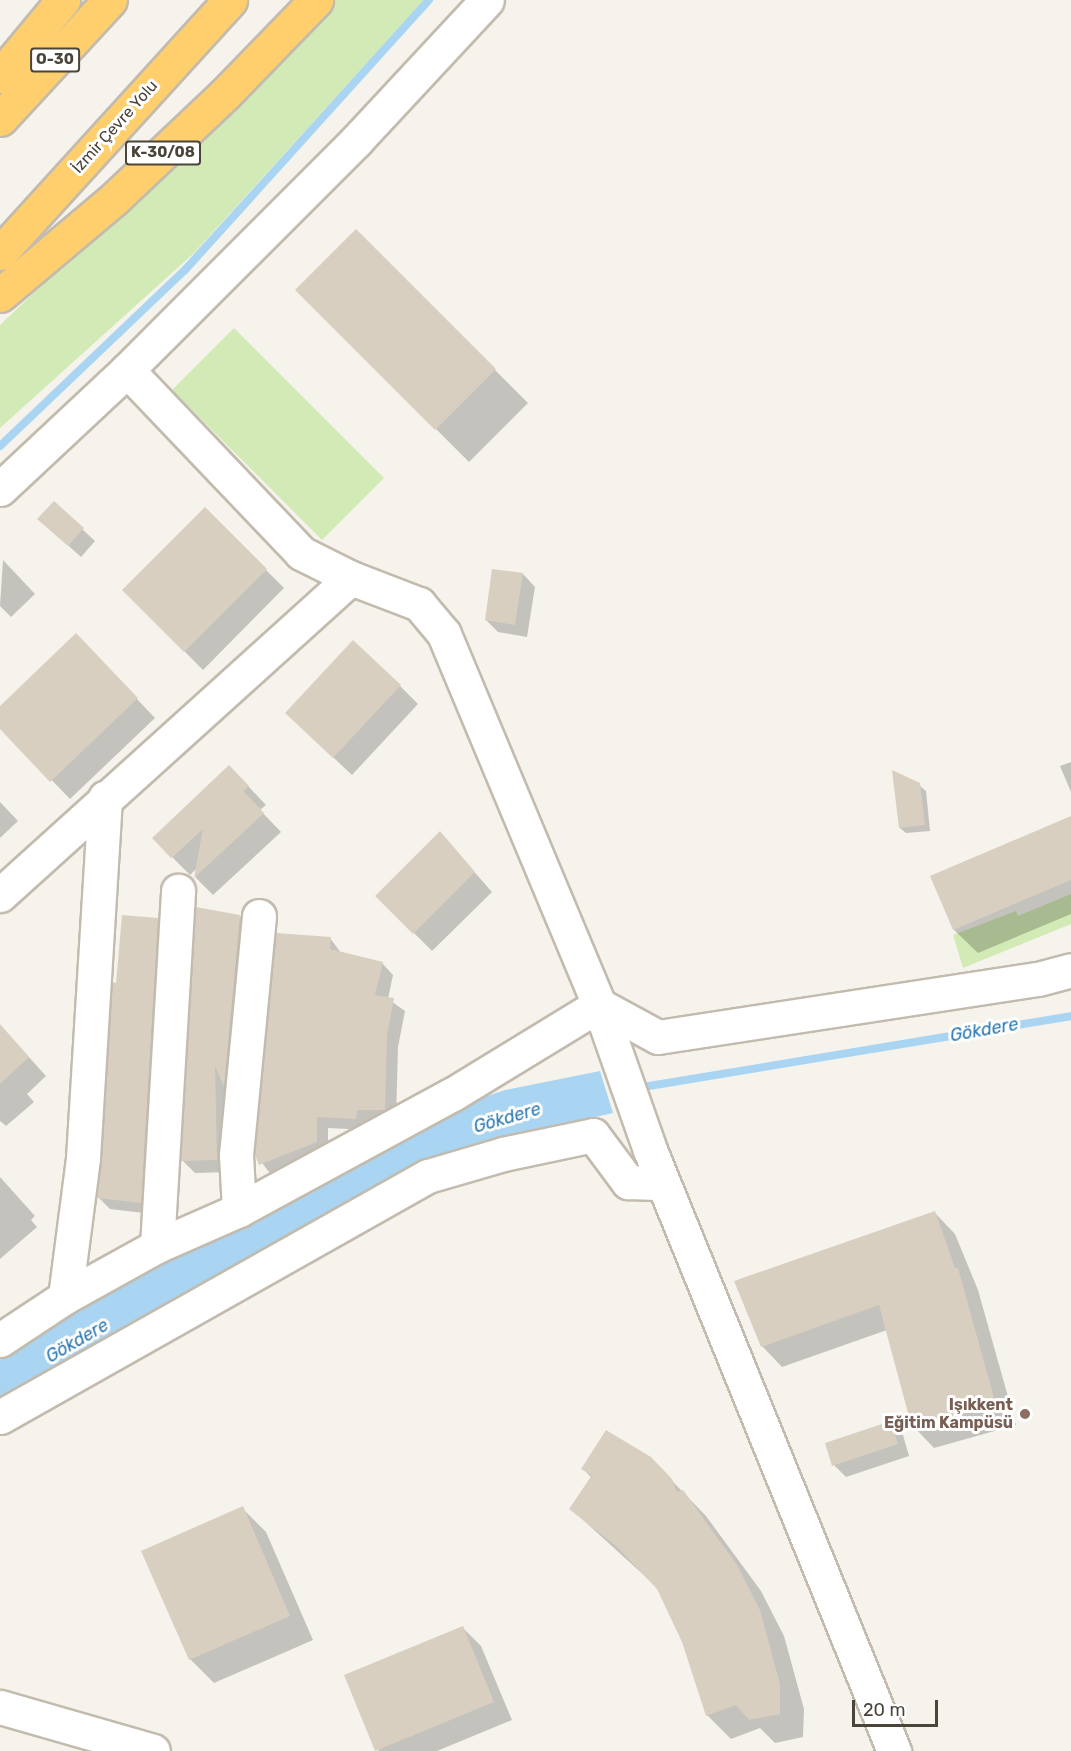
<!DOCTYPE html>
<meta charset="utf-8">
<style>
body{margin:0}
#map{position:relative;width:1071px;height:1751px;overflow:hidden;background:#f6f3ec;font-family:Rubik,sans-serif}
div>[style]{position:absolute}
[style*='--x']{left:calc(var(--x)*1px);top:calc(var(--y)*1px);width:calc(var(--w)*1px);rotate:calc(var(--a)*1deg)}
.green>*{inset:0;background:#d2eab5}
.water>*{inset:0;background:#a9d4f2}
.shadow>*{inset:0;background:#0003}
.stream>*{height:8px;margin:-4px;padding:0 4px;transform-origin:4px;border-radius:4px;background:#a9d4f2}
.building>*{inset:0;background:#d8cfc1}
.roads{filter:drop-shadow(2px 0 #c2bbae) drop-shadow(-2px 0 #c2bbae) drop-shadow(0 2px #c2bbae) drop-shadow(0 -2px #c2bbae)}
.minor>*{height:33px;margin:-16.5px;padding:0 16.5px;transform-origin:16.5px;border-radius:16.5px;background:#fff}
.highway>*{height:33px;margin:-16.5px;padding:0 16.5px;transform-origin:16.5px;border-radius:16.5px;background:#ffcf6e}
.dots>*{width:16px;height:16px;translate:-50% -50%;box-sizing:border-box;border:3px solid #fff;border-radius:50%}
span{translate:-50% -50%;white-space:nowrap;text-align:center;line-height:1.15;-webkit-text-stroke:6px #fff;paint-order:stroke}
.shield-label span{padding:2px 4px;background:#fff;border:2px solid;border-radius:4px;-webkit-text-stroke-width:0}
.shield-label{font-size:15px;color:#4b4439;font-weight:700}
.street-label{font-size:16px;color:#4b4439}
.education-label{font-size:16px;color:#785e54;font-weight:700}
.right{translate:-100% -50%;text-align:right}
.water-label{font-size:18px;color:#2e7ab2;font-style:italic}
.scale{position:absolute;left:852px;top:1700px;width:86px;height:27px;box-sizing:border-box;border:3px solid #4b4439;border-top:0;padding-left:8px;font-size:18px;line-height:21px;white-space:nowrap;color:#4b4439;-webkit-text-stroke:4px #fff;paint-order:stroke}
</style>
<div id="map">
<div class="green">
<div style="clip-path:polygon(336px 0,424px 0,194px 253px,0 428px,0 325px,302px 37px)"></div>
<div style="clip-path:polygon(234px 328px,384px 478px,322px 540px,172px 390px)"></div>
<div style="clip-path:polygon(1071px 894px,1071px 924px,963px 968px,953px 935px,1016px 911px,1018px 916px)"></div>
</div>
<div class="water">
<div style="clip-path:polygon(600px 1071px,613px 1113px,511px 1136px,0 1406px,0 1354px,77px 1309px,424px 1117px,505px 1090px)"></div>
</div>
<div class="shadow">
<div style="clip-path:polygon(356px 231px,528px 403px,469px 462px,297px 290px)"></div>
<div style="clip-path:polygon(54px 503px,95px 541px,81px 557px,52px 531px)"></div>
<div style="clip-path:polygon(205px 509px,284px 588px,203px 670px,124px 590px)"></div>
<div style="clip-path:polygon(3px 560px,35px 594px,11px 617px,0 606px)"></div>
<div style="clip-path:polygon(523px 574px,535px 587px,527px 637px,498px 632px,486px 620px)"></div>
<div style="clip-path:polygon(94px 654px,155px 718px,70px 799px,0 727px,0 708px)"></div>
<div style="clip-path:polygon(400px 686px,418px 704px,352px 775px,305px 731px)"></div>
<div style="clip-path:polygon(1071px 762px,1071px 792px,1060px 766px)"></div>
<div style="clip-path:polygon(919px 785px,926px 791px,930px 831px,906px 833px,900px 828px)"></div>
<div style="clip-path:polygon(248px 786px,266px 805px,260px 810px,281px 832px,213px 895px,196px 878px,197px 868px,190px 875px,172px 857px)"></div>
<div style="clip-path:polygon(0 802px,18px 821px,0 838px)"></div>
<div style="clip-path:polygon(1071px 817px,1071px 914px,978px 953px,954px 930px,932px 876px)"></div>
<div style="clip-path:polygon(440px 833px,492px 892px,432px 951px,377px 896px)"></div>
<div style="clip-path:polygon(240px 916px,252px 928px,229px 1172px,195px 1173px,182px 1160px)"></div>
<div style="clip-path:polygon(157px 919px,169px 931px,152px 1214px,110px 1209px,98px 1197px,118px 984px)"></div>
<div style="clip-path:polygon(330px 938px,341px 953px,382px 963px,393px 975px,388px 999px,405px 1011px,398px 1047px,396px 1121px,368px 1121px,367px 1130px,328px 1128px,328px 1153px,272px 1176px,256px 1155px)"></div>
<div style="clip-path:polygon(0 1025px,46px 1076px,27px 1094px,34px 1102px,6px 1126px,0 1121px)"></div>
<div style="clip-path:polygon(0 1177px,35px 1216px,31px 1220px,37px 1227px,0 1259px)"></div>
<div style="clip-path:polygon(935px 1213px,955px 1234px,978px 1290px,1016px 1425px,934px 1448px,914px 1427px,887px 1330px,782px 1367px,762px 1346px)"></div>
<div style="clip-path:polygon(890px 1423px,903px 1435px,909px 1456px,846px 1477px,834px 1465px)"></div>
<div style="clip-path:polygon(650px 1458px,706px 1516px,761px 1591px,784px 1636px,804px 1709px,803px 1737px,775px 1743px,760px 1728px,731px 1739px,707px 1715px,684px 1641px,658px 1588px,571px 1509px,592px 1478px,583px 1469px)"></div>
<div style="clip-path:polygon(242px 1508px,266px 1532px,313px 1640px,214px 1683px,190px 1659px)"></div>
<div style="clip-path:polygon(463px 1628px,481px 1646px,512px 1720px,437px 1751px,378px 1751px)"></div>
</div>
<div class="stream">
<div style="--x:0;--y:446;--w:255;--a:-43.6"></div>
<div style="--x:185;--y:270;--w:364;--a:-47.9"></div>
<div style="--x:637;--y:1088;--w:440;--a:-9.4"></div>
</div>
<div class="building">
<div style="clip-path:polygon(356px 229px,496px 369px,435px 430px,295px 290px)"></div>
<div style="clip-path:polygon(54px 501px,84px 528px,68px 546px,37px 519px)"></div>
<div style="clip-path:polygon(205px 507px,267px 569px,184px 652px,122px 590px)"></div>
<div style="clip-path:polygon(492px 569px,523px 573px,515px 625px,485px 620px)"></div>
<div style="clip-path:polygon(76px 633px,138px 698px,50px 782px,0 729px,0 706px)"></div>
<div style="clip-path:polygon(353px 640px,401px 685px,333px 758px,285px 713px)"></div>
<div style="clip-path:polygon(229px 765px,249px 786px,243px 791px,264px 813px,194px 878px,203px 828px,171px 858px,152px 838px)"></div>
<div style="clip-path:polygon(892px 770px,920px 783px,925px 825px,899px 828px)"></div>
<div style="clip-path:polygon(1071px 816px,1071px 880px,953px 930px,930px 876px)"></div>
<div style="clip-path:polygon(440px 831px,475px 872px,413px 934px,375px 896px)"></div>
<div style="clip-path:polygon(196px 907px,240px 915px,224px 1086px,215px 1066px,217px 1160px,181px 1161px)"></div>
<div style="clip-path:polygon(122px 915px,158px 918px,141px 1203px,97px 1198px,113px 982px,116px 983px)"></div>
<div style="clip-path:polygon(276px 933px,331px 937px,330px 949px,383px 962px,375px 995px,394px 998px,387px 1035px,385px 1110px,357px 1110px,356px 1119px,317px 1117px,317px 1142px,259px 1165px,255px 1155px)"></div>
<div style="clip-path:polygon(0 1024px,29px 1057px,0 1084px)"></div>
<div style="clip-path:polygon(935px 1211px,955px 1268px,958px 1268px,996px 1405px,912px 1428px,879px 1305px,761px 1347px,734px 1281px)"></div>
<div style="clip-path:polygon(891px 1421px,898px 1444px,832px 1466px,825px 1443px)"></div>
<div style="clip-path:polygon(606px 1430px,651px 1457px,672px 1479px,677px 1492px,683px 1490px,737px 1565px,760px 1610px,780px 1684px,780px 1714px,749px 1720px,736px 1705px,706px 1716px,682px 1642px,657px 1589px,616px 1546px,569px 1509px,592px 1475px,581px 1469px)"></div>
<div style="clip-path:polygon(243px 1506px,290px 1616px,189px 1660px,141px 1551px)"></div>
<div style="clip-path:polygon(463px 1626px,494px 1702px,375px 1751px,344px 1675px)"></div>
</div>
<div class="roads">
<div class="minor">
<div style="--x:127;--y:370;--w:253;--a:46.4"></div>
<div style="--x:301;--y:553;--w:56;--a:26.6"></div>
<div style="--x:351;--y:578;--w:73;--a:20.9"></div>
<div style="--x:419;--y:604;--w:39;--a:50"></div>
<div style="--x:444;--y:634;--w:402;--a:67.3"></div>
<div style="--x:599;--y:1005;--w:154;--a:70.6"></div>
<div style="--x:650;--y:1150;--w:649;--a:67.9"></div>
<div style="--x:0;--y:489;--w:174;--a:-43.1"></div>
<div style="--x:127;--y:370;--w:324;--a:-45"></div>
<div style="--x:356;--y:141;--w:192;--a:-47.1"></div>
<div style="--x:0;--y:895;--w:473;--a:-42.1"></div>
<div style="--x:239;--y:1210;--w:55;--a:-93.1"></div>
<div style="--x:236;--y:1155;--w:240;--a:-84.5"></div>
<div style="--x:157;--y:1246;--w:356;--a:-86.6"></div>
<div style="--x:65;--y:1297;--w:140;--a:-82.6"></div>
<div style="--x:83;--y:1158;--w:361;--a:-86.5"></div>
<div style="--x:0;--y:1340;--w:78;--a:-33.5"></div>
<div style="--x:65;--y:1297;--w:105;--a:-29"></div>
<div style="--x:157;--y:1246;--w:90;--a:-23.7"></div>
<div style="--x:239;--y:1210;--w:243;--a:-28.5"></div>
<div style="--x:453;--y:1094;--w:171;--a:-31.4"></div>
<div style="--x:599;--y:1005;--w:67;--a:28.5"></div>
<div style="--x:658;--y:1037;--w:384;--a:-8.7"></div>
<div style="--x:1038;--y:979;--w:34;--a:-15"></div>
<div style="--x:0;--y:1417;--w:491;--a:-29.4"></div>
<div style="--x:428;--y:1176;--w:78;--a:-16.3"></div>
<div style="--x:503;--y:1154;--w:92;--a:-11.9"></div>
<div style="--x:593;--y:1135;--w:59;--a:53.3"></div>
<div style="--x:628;--y:1182;--w:35;--a:2"></div>
<div style="--x:0;--y:1707;--w:159;--a:16"></div>
</div>
<div class="highway">
<div style="--x:0;--y:76;--w:99;--a:-50.3"></div>
<div style="--x:0;--y:119;--w:162;--a:-47.3"></div>
<div style="--x:0;--y:253;--w:342;--a:-47.7"></div>
<div style="--x:0;--y:295;--w:150;--a:-40.1"></div>
<div style="--x:115;--y:198;--w:151;--a:-43.4"></div>
<div style="--x:225;--y:94;--w:131;--a:-45.9"></div>
</div>
</div>
<div class="dots">
<div style="left:1025px;top:1414px;background:#8d6e63"></div>
</div>
<div class="shield-label">
<span style="left:55px;top:60px">O-30</span>
<span style="left:163px;top:153px">K-30/08</span>
</div>
<div class="street-label">
<span style="left:115px;top:127px;rotate:-48deg">İzmir Çevre Yolu</span>
</div>
<div class="education-label">
<span class="right" style="left:1013px;top:1414px">Işıkkent<br>Eğitim Kampüsü</span>
</div>
<div class="water-label">
<span style="left:984px;top:1030px;rotate:-10deg">Gökdere</span>
<span style="left:507px;top:1118px;rotate:-16deg">Gökdere</span>
<span style="left:77px;top:1341px;rotate:-30deg">Gökdere</span>
</div>
<div class="scale">20 m</div>
</div>
